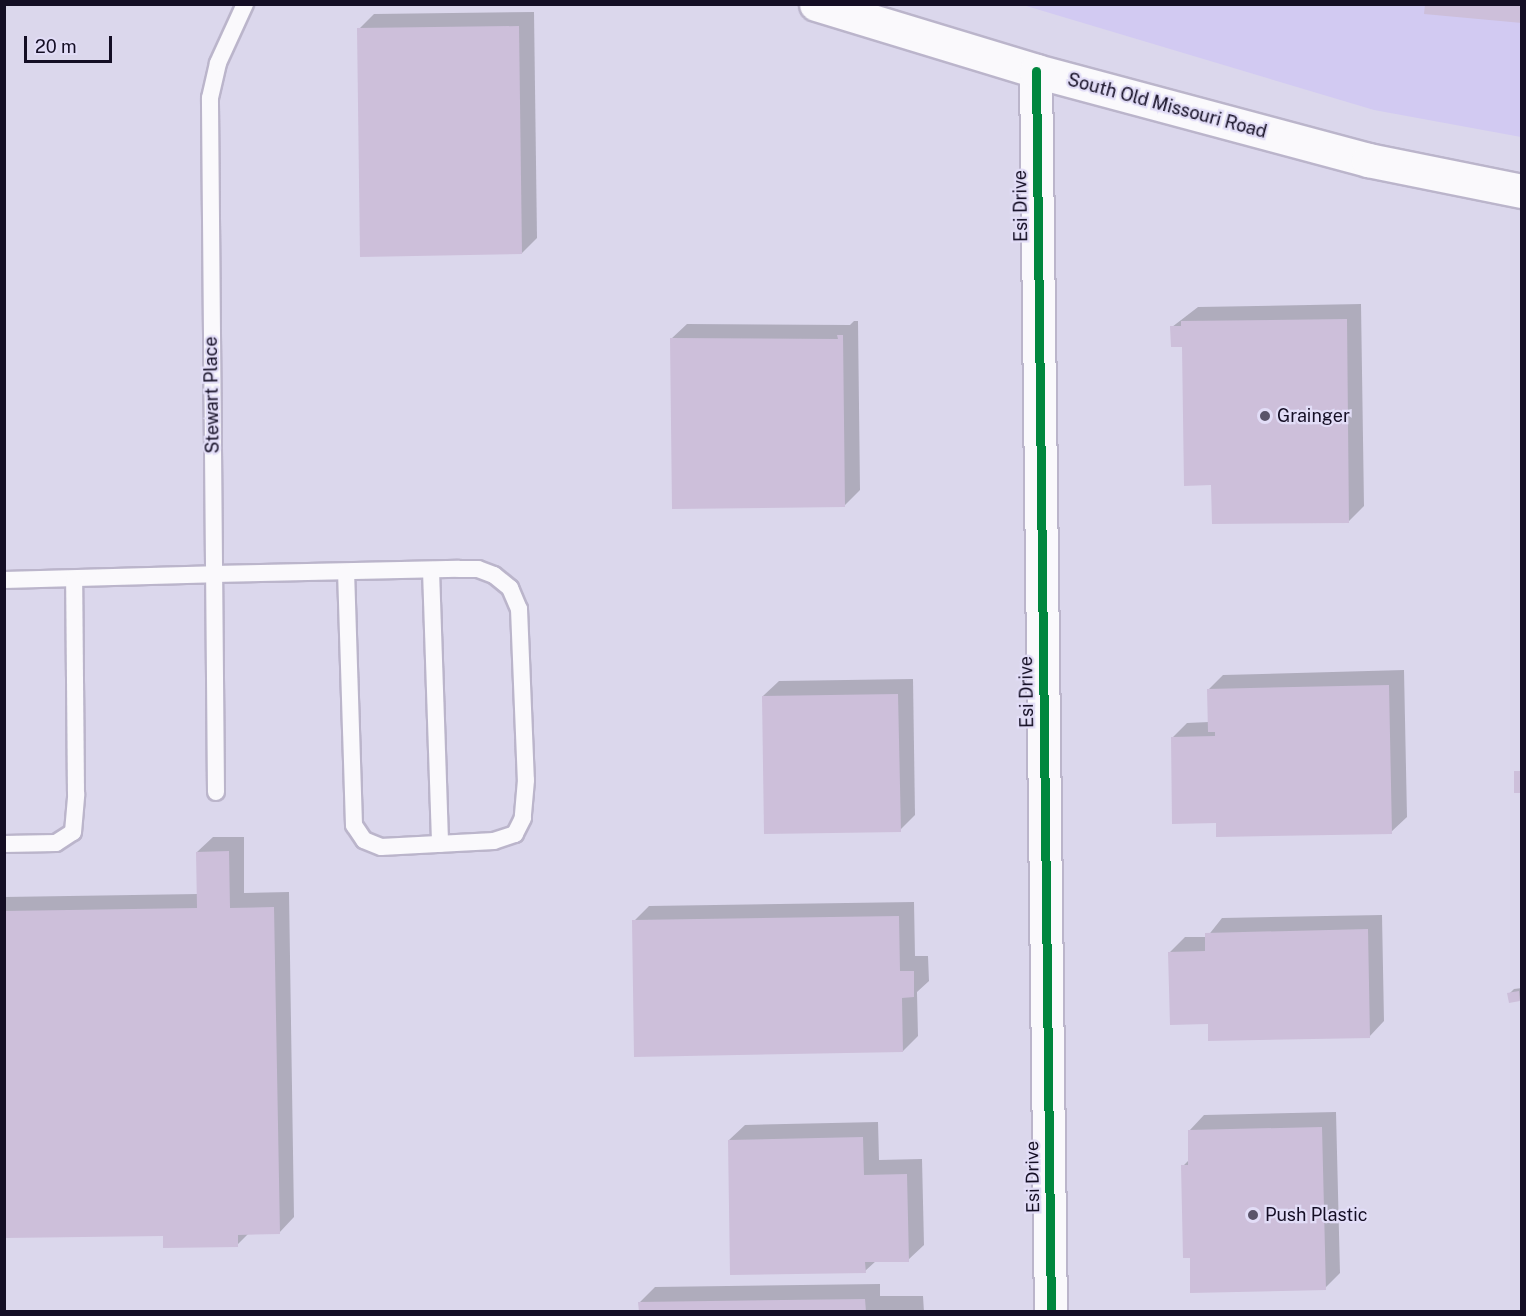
<!DOCTYPE html>
<style>
body{margin:0}
#map{position:relative;width:1526px;height:1316px;overflow:hidden;background:#dbd7ec;font-family:"Public Sans",sans-serif}
div>[style]{position:absolute}
[style*='--x']{left:calc(var(--x)*1px);top:calc(var(--y)*1px);width:calc(var(--w)*1px);rotate:calc(var(--a)*1deg)}
.built>*{inset:0;background:#d2caf2}
.shadow>*{inset:0;background:#0003}
.building>*{inset:0;background:#cdbfda}
.roads{filter:drop-shadow(2px 0 #bbb5cb) drop-shadow(-2px 0 #bbb5cb) drop-shadow(0 2px #bbb5cb) drop-shadow(0 -2px #bbb5cb)}
.service>*{height:16px;margin:-8px;padding:0 8px;transform-origin:8px;border-radius:8px;background:#faf9fc}
.minor>*{height:32px;margin:-16px;padding:0 16px;transform-origin:16px;border-radius:16px;background:#faf9fc}
.secondary>*{height:33px;margin:-16.5px;padding:0 16.5px;transform-origin:16.5px;border-radius:16.5px;background:#faf9fc}
.cycleway>*{height:9px;margin:-4.5px;padding:0 4.5px;transform-origin:4.5px;border-radius:4.5px;background:#00873e}
.dots>*{width:16px;height:16px;translate:-50% -50%;box-sizing:border-box;border:3px solid #e2ddf7;border-radius:50%}
span{translate:-50% -50%;white-space:nowrap;text-align:center;line-height:1.15;-webkit-text-stroke:4.5px #e2ddf7;paint-order:stroke}
.street-label{font-size:18px;color:#140e24}
.poi-label{font-size:18px;color:#140e24}
.left{translate:0 -50%;text-align:left}
.frame{position:absolute;inset:0;border:6px solid #140e24;pointer-events:none}
.scale{position:absolute;left:24px;top:36px;width:88px;height:27px;box-sizing:border-box;border:3px solid #140e24;border-top:0;padding-left:8px;font-size:18px;line-height:21px;white-space:nowrap;color:#140e24;-webkit-text-stroke:4px #e2ddf7;paint-order:stroke}
</style>
<div id="map">
<div class="built">
<div style="clip-path:polygon(1023px 5px,1521px 5px,1521px 137px,1374px 110px)"></div>
</div>
<div class="shadow">
<div style="clip-path:polygon(534px 12px,537px 238px,522px 253px,359px 29px,374px 14px)"></div>
<div style="clip-path:polygon(1361px 304px,1364px 506px,1349px 521px,1212px 484px,1183px 345px,1172px 327px,1198px 307px)"></div>
<div style="clip-path:polygon(854px 321px,858px 321px,860px 490px,845px 505px,671px 339px,687px 324px,850px 325px)"></div>
<div style="clip-path:polygon(1404px 670px,1407px 817px,1391px 832px,1217px 821px,1172px 738px,1187px 723px,1209px 722px,1208px 690px,1223px 675px)"></div>
<div style="clip-path:polygon(913px 679px,915px 815px,900px 830px,763px 696px,779px 681px)"></div>
<div style="clip-path:polygon(213px 837px,244px 837px,244px 893px,289px 892px,294px 1217px,279px 1233px,249px 1233px,237px 1245px,164px 1234px,4px 1237px,4px 897px,198px 894px,197px 852px)"></div>
<div style="clip-path:polygon(914px 902px,915px 956px,928px 956px,929px 981px,917px 992px,918px 1036px,903px 1051px,634px 921px,649px 906px)"></div>
<div style="clip-path:polygon(1382px 915px,1384px 1021px,1369px 1037px,1209px 1023px,1170px 952px,1185px 937px,1207px 937px,1222px 918px)"></div>
<div style="clip-path:polygon(1522px 988px,1520px 1000px,1509px 994px,1514px 989px)"></div>
<div style="clip-path:polygon(1336px 1112px,1340px 1273px,1325px 1288px,1183px 1166px,1190px 1159px,1189px 1131px,1204px 1115px)"></div>
<div style="clip-path:polygon(878px 1122px,879px 1160px,922px 1159px,924px 1245px,908px 1260px,876px 1261px,865px 1271px,729px 1140px,745px 1125px)"></div>
<div style="clip-path:polygon(880px 1284px,880px 1296px,923px 1296px,924px 1312px,640px 1312px,640px 1302px,655px 1287px)"></div>
</div>
<div class="building">
<div style="clip-path:polygon(1425px 4px,1522px 4px,1522px 23px,1424px 14px)"></div>
<div style="clip-path:polygon(519px 26px,522px 254px,360px 257px,357px 28px)"></div>
<div style="clip-path:polygon(1347px 319px,1349px 523px,1212px 524px,1211px 485px,1184px 486px,1182px 347px,1171px 347px,1170px 326px,1181px 326px,1181px 321px)"></div>
<div style="clip-path:polygon(837px 335px,843px 335px,845px 507px,672px 509px,670px 338px,838px 339px)"></div>
<div style="clip-path:polygon(1389px 685px,1392px 834px,1216px 837px,1216px 823px,1172px 824px,1171px 737px,1215px 736px,1215px 732px,1208px 732px,1207px 689px)"></div>
<div style="clip-path:polygon(898px 694px,901px 832px,764px 834px,762px 696px)"></div>
<div style="clip-path:polygon(1514px 771px,1522px 771px,1522px 793px,1514px 793px)"></div>
<div style="clip-path:polygon(229px 851px,230px 908px,274px 907px,280px 1234px,238px 1235px,238px 1247px,163px 1248px,163px 1236px,4px 1238px,4px 911px,197px 908px,196px 852px)"></div>
<div style="clip-path:polygon(899px 916px,900px 971px,914px 971px,914px 997px,902px 998px,903px 1052px,634px 1057px,632px 920px)"></div>
<div style="clip-path:polygon(1368px 929px,1370px 1038px,1208px 1041px,1208px 1024px,1170px 1025px,1168px 952px,1205px 951px,1205px 933px)"></div>
<div style="clip-path:polygon(1519px 991px,1520px 1001px,1509px 1003px,1507px 993px)"></div>
<div style="clip-path:polygon(1322px 1127px,1326px 1290px,1190px 1293px,1190px 1258px,1183px 1258px,1181px 1165px,1188px 1165px,1188px 1130px)"></div>
<div style="clip-path:polygon(863px 1137px,864px 1175px,907px 1174px,909px 1262px,865px 1262px,866px 1273px,730px 1275px,728px 1140px)"></div>
<div style="clip-path:polygon(865px 1299px,866px 1312px,639px 1312px,638px 1302px)"></div>
</div>
<div class="roads">
<div class="service">
<div style="--x:431;--y:570;--w:274;--a:88.1"></div>
<div style="--x:4;--y:580;--w:210;--a:-1.6"></div>
<div style="--x:214;--y:574;--w:245;--a:-1.2"></div>
<div style="--x:459;--y:569;--w:19;--a:0"></div>
<div style="--x:478;--y:569;--w:17;--a:21"></div>
<div style="--x:494;--y:575;--w:21;--a:39"></div>
<div style="--x:510;--y:588;--w:23;--a:67"></div>
<div style="--x:519;--y:609;--w:171;--a:87.7"></div>
<div style="--x:526;--y:780;--w:38;--a:95"></div>
<div style="--x:523;--y:818;--w:18;--a:117"></div>
<div style="--x:515;--y:834;--w:22;--a:162"></div>
<div style="--x:494;--y:841;--w:113;--a:177"></div>
<div style="--x:381;--y:847;--w:18;--a:-158"></div>
<div style="--x:364;--y:840;--w:18;--a:-124"></div>
<div style="--x:354;--y:825;--w:253;--a:-91.8"></div>
<div style="--x:216;--y:792;--w:694;--a:-90.5"></div>
<div style="--x:210;--y:98;--w:36;--a:-77"></div>
<div style="--x:218;--y:63;--w:65;--a:-65.4"></div>
<div style="--x:4;--y:844;--w:52;--a:-1.1"></div>
<div style="--x:56;--y:843;--w:20;--a:-33"></div>
<div style="--x:73;--y:832;--w:38;--a:-85"></div>
<div style="--x:76;--y:794;--w:215;--a:-90.5"></div>
</div>
<div class="minor">
<div style="--x:1036;--y:71;--w:1241;--a:89.31"></div>
</div>
<div class="secondary">
<div style="--x:816;--y:4;--w:230;--a:16.9"></div>
<div style="--x:1036;--y:71;--w:344;--a:15"></div>
<div style="--x:1368;--y:160;--w:157;--a:11.4"></div>
</div>
</div>
<div class="cycleway">
<div style="--x:1036;--y:71;--w:1241;--a:89.31"></div>
</div>
<div class="dots">
<div style="left:1265px;top:416px;background:#5a546a"></div>
<div style="left:1253px;top:1215px;background:#5a546a"></div>
</div>
<div class="street-label">
<span style="left:1167px;top:106px;rotate:15deg">South Old Missouri Road</span>
<span style="left:1021px;top:206px;rotate:-91deg">Esi Drive</span>
<span style="left:212px;top:395px;rotate:-91deg">Stewart Place</span>
<span style="left:1027px;top:692px;rotate:-91deg">Esi Drive</span>
<span style="left:1033px;top:1177px;rotate:-91deg">Esi Drive</span>
</div>
<div class="poi-label">
<span class="left" style="left:1277px;top:416px">Grainger</span>
<span class="left" style="left:1265px;top:1215px">Push Plastic</span>
</div>
<div class="frame"></div>
<div class="scale">20 m</div>
</div>
